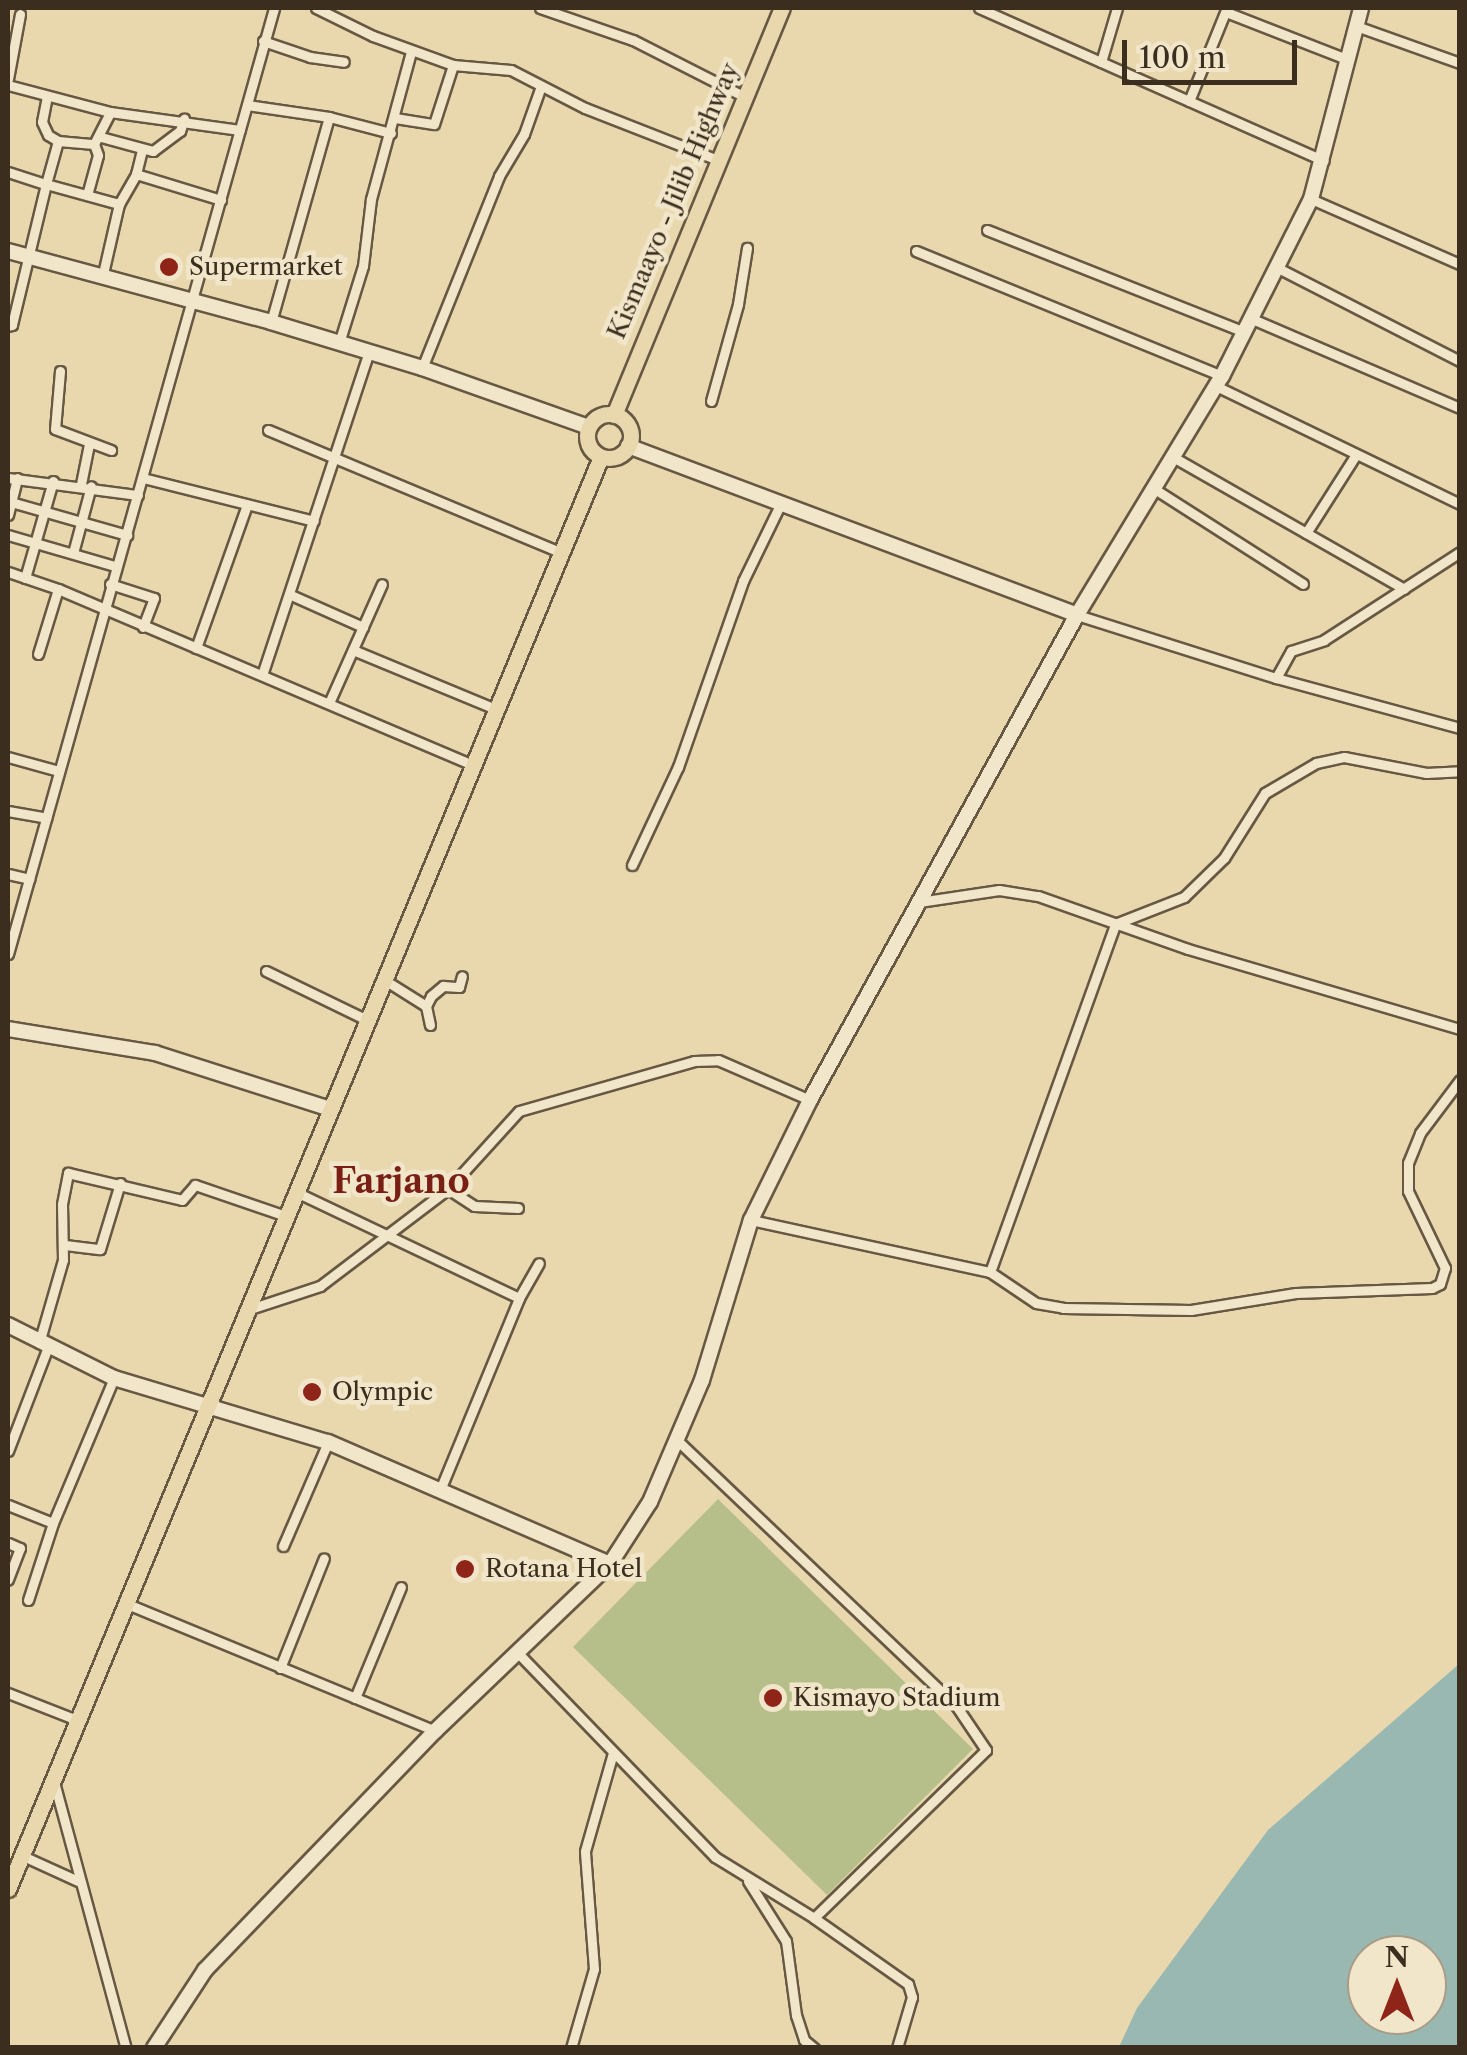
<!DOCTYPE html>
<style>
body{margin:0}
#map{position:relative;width:1467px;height:2055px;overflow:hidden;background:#e9d8ae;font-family:"Libre Caslon Text",serif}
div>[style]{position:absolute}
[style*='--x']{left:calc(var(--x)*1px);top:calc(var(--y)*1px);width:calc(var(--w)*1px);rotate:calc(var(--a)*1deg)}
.green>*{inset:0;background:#b6bf8a}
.water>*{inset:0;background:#99b8b2}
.roads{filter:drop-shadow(2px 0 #675843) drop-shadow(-2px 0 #675843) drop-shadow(0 2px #675843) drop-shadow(0 -2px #675843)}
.street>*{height:9px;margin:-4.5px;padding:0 4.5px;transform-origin:4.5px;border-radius:4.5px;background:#f1e6ca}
.secondary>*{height:14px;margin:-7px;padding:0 7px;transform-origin:7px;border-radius:7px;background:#f1e6ca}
.primary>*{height:15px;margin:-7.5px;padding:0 7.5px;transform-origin:7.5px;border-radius:7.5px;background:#e9d8ae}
.primary>.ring{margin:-7.5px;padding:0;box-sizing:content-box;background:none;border:15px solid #e9d8ae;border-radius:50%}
.dots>*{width:28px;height:28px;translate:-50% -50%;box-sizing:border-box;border:5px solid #f1e6ca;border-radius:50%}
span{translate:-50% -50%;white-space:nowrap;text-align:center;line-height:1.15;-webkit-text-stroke:9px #f1e6ca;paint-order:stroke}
.street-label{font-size:25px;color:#3c2e1f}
.poi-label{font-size:25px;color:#3c2e1f}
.left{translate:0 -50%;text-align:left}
.district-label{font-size:35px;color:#7a1f14;font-weight:700}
.frame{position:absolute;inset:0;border:10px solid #3c2e1f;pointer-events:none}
.north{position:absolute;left:1347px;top:1935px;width:100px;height:100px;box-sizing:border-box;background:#f1e6ca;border:2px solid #a99c86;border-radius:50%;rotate:0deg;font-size:28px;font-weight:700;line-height:40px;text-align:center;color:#3c2e1f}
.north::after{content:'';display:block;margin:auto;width:35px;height:45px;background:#8f2418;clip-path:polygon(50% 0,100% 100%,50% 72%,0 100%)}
.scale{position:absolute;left:1122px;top:40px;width:175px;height:45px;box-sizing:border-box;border:5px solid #3c2e1f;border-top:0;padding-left:12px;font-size:30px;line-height:35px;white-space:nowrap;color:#3c2e1f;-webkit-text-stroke:8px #f1e6ca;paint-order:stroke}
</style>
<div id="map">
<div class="green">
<div style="clip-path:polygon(718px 1499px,973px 1749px,827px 1895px,573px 1647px)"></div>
</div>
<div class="water">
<div style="clip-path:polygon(evenodd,1459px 1664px,1459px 2047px,1119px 2047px,1137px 2008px,1268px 1830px,1459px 1664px,1367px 1955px,1427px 1955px,1427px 2015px,1367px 2015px,1367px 1955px)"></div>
</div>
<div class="roads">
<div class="street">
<div style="--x:316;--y:8;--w:64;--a:26.2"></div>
<div style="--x:373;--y:36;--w:85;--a:19.9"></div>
<div style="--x:453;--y:65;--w:58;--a:4.9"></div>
<div style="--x:511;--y:70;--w:83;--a:27.2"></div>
<div style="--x:585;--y:108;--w:143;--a:21.4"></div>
<div style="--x:540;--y:8;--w:98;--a:19"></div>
<div style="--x:633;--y:40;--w:123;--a:27"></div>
<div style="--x:979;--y:8;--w:377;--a:23.9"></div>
<div style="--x:1226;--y:12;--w:132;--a:21.3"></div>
<div style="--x:1359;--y:27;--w:107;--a:19.6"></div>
<div style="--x:263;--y:41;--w:50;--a:18.8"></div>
<div style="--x:310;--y:57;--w:34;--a:8"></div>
<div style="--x:1101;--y:62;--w:56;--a:-73.5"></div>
<div style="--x:8;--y:79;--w:66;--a:-79.5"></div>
<div style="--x:8;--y:85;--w:106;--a:14.8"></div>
<div style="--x:110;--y:112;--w:131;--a:7.9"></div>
<div style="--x:47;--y:96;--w:26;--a:101"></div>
<div style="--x:42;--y:122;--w:14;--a:65"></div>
<div style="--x:48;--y:135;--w:12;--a:31"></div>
<div style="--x:58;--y:141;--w:36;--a:5"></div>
<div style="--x:94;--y:144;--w:36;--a:-63"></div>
<div style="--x:1189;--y:101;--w:98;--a:-67.9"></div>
<div style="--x:247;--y:105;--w:83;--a:8.3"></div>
<div style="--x:329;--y:117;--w:64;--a:14.5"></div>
<div style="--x:395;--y:118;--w:39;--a:9"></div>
<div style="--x:434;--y:124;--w:62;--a:-72.1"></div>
<div style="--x:101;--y:137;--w:54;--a:15.1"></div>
<div style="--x:153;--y:151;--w:34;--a:-37"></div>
<div style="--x:180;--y:131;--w:13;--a:-72"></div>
<div style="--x:58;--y:141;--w:45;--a:105.6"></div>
<div style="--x:46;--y:184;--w:76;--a:15.3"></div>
<div style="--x:119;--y:204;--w:34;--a:-60"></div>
<div style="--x:136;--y:174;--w:25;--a:-76"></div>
<div style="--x:8;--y:172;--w:40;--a:18"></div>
<div style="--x:46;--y:184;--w:145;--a:103.6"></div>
<div style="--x:12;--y:325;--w:4;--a:166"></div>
<div style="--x:136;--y:174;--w:89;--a:17"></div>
<div style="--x:87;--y:195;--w:41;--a:-74.6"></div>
<div style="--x:98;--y:155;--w:12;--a:-110"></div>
<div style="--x:1311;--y:199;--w:163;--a:23.6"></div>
<div style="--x:987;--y:230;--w:277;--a:21.6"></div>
<div style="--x:916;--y:251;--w:331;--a:22.2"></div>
<div style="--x:1276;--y:267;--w:207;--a:27.1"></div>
<div style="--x:102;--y:278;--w:76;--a:-77.1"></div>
<div style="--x:1250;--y:318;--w:228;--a:23.2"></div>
<div style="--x:271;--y:322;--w:213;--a:-74.2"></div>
<div style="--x:339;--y:343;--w:81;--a:-72.7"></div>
<div style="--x:363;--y:266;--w:67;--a:-83.2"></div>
<div style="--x:371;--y:199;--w:152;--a:-74.8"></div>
<div style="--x:422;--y:368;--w:207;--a:-68.1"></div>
<div style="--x:499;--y:176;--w:49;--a:-59.2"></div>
<div style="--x:524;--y:134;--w:51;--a:-70.5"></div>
<div style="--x:60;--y:371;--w:58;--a:94.9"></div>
<div style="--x:55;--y:429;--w:60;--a:20.6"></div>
<div style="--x:1216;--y:386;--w:271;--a:25.8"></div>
<div style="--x:711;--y:401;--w:101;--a:-74.4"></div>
<div style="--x:738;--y:304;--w:57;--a:-80.9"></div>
<div style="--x:268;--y:430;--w:316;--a:22.7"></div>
<div style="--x:1173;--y:457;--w:266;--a:29.7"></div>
<div style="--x:8;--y:478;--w:131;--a:7.5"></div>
<div style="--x:143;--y:478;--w:176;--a:14.1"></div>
<div style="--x:81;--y:484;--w:41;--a:-78.7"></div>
<div style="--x:1153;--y:488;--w:178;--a:32.6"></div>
<div style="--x:11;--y:502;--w:121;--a:15.9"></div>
<div style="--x:8;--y:515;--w:38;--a:-76"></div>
<div style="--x:1306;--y:533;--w:91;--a:-57.5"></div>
<div style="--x:8;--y:535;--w:111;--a:16.2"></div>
<div style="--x:73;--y:553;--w:69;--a:-75"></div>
<div style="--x:8;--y:572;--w:53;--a:18.8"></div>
<div style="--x:58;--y:589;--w:449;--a:23"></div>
<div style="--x:25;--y:578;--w:101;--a:-73.9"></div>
<div style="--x:110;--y:584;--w:46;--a:17.7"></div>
<div style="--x:154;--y:598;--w:31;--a:111"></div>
<div style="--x:291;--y:595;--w:79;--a:24"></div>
<div style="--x:1077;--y:615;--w:209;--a:17.6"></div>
<div style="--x:1276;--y:678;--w:191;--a:15.2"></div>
<div style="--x:196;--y:648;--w:152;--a:-70.4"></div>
<div style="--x:353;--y:650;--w:152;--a:22.5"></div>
<div style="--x:38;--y:654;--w:68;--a:-72.9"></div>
<div style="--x:262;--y:675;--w:340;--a:-71.7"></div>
<div style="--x:1276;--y:678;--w:31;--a:-61"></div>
<div style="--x:1291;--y:651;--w:35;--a:-18"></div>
<div style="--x:1324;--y:640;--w:162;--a:-32.9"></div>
<div style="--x:329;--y:703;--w:130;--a:-66"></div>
<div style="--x:8;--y:757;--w:53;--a:15.4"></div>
<div style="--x:8;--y:811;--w:39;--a:10"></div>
<div style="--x:632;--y:865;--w:108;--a:-64.9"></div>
<div style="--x:678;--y:767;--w:197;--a:-70.7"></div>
<div style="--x:743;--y:581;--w:87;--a:-64"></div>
<div style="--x:8;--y:874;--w:22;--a:13"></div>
<div style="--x:919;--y:902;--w:81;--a:-8.5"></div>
<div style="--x:999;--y:890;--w:39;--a:9"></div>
<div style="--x:1038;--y:896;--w:159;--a:19.5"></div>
<div style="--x:1188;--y:949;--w:284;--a:16.4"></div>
<div style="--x:8;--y:954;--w:983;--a:-74.29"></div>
<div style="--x:266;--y:971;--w:112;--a:25.9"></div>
<div style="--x:383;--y:979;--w:51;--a:32.1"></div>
<div style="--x:430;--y:1025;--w:19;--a:-102"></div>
<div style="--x:426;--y:1006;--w:11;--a:-63"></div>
<div style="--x:431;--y:996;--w:16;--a:-40"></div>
<div style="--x:443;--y:986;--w:16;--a:4"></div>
<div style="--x:459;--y:987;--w:11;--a:-75"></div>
<div style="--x:448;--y:1189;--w:31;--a:33"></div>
<div style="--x:474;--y:1206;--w:44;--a:2.6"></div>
<div style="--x:296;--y:1192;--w:247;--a:25.4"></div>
<div style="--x:751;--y:1220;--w:245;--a:12.3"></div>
<div style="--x:990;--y:1272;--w:55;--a:34"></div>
<div style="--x:1036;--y:1303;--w:27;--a:10"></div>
<div style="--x:1063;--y:1308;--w:128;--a:0.9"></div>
<div style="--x:1191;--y:1310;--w:106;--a:-9.2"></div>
<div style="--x:1296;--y:1293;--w:136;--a:-2.1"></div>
<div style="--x:1432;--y:1288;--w:9;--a:-27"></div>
<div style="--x:1440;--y:1284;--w:17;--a:-73"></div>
<div style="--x:1445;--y:1268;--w:85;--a:-115.7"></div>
<div style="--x:1408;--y:1191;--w:28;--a:-90"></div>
<div style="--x:1408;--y:1163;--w:32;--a:-68"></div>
<div style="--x:1420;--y:1133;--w:66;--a:-53"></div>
<div style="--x:65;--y:1245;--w:35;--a:7"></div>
<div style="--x:100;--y:1249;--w:69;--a:-73.1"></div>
<div style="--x:990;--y:1272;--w:370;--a:-70.2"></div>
<div style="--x:1115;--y:924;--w:74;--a:-21.4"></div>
<div style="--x:1184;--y:897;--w:56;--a:-44.3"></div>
<div style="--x:1224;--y:858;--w:77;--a:-57.8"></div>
<div style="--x:1265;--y:793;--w:59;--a:-30.5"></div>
<div style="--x:1316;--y:763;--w:29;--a:-12"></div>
<div style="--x:1344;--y:757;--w:84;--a:11"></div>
<div style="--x:1426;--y:773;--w:34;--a:-3"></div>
<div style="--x:250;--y:1309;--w:74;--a:-18.2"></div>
<div style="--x:320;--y:1286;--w:161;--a:-37.2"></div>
<div style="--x:448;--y:1189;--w:105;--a:-47.7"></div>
<div style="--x:519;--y:1111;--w:182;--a:-15.9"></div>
<div style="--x:694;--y:1061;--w:24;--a:-2"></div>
<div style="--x:718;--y:1060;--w:100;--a:23.5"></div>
<div style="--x:39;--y:1343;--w:86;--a:-73.9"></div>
<div style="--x:63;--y:1260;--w:56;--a:-91"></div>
<div style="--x:62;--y:1204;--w:32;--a:-79"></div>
<div style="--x:68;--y:1173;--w:117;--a:13.3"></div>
<div style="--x:182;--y:1200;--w:20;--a:-49"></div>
<div style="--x:195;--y:1185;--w:96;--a:18.8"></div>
<div style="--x:677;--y:1440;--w:387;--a:43.6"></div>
<div style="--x:957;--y:1707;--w:52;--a:56"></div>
<div style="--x:986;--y:1750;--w:240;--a:135.7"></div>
<div style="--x:8;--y:1451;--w:111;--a:-69"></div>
<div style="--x:440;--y:1490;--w:208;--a:-67.6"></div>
<div style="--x:519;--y:1298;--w:40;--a:-60.3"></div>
<div style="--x:8;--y:1505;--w:48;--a:21.8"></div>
<div style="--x:53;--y:1523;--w:81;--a:108"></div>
<div style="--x:53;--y:1523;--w:157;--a:-67.2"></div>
<div style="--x:8;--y:1543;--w:13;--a:23"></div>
<div style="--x:20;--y:1548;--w:34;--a:111"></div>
<div style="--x:283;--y:1546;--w:113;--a:-66.6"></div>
<div style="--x:125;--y:1603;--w:335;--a:22.4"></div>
<div style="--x:519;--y:1654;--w:282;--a:46"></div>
<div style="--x:715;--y:1857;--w:116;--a:31.6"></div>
<div style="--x:814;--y:1918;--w:115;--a:35.1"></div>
<div style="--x:908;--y:1984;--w:14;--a:73"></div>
<div style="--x:912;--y:1997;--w:53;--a:106.4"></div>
<div style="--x:280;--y:1668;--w:118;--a:-68.2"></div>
<div style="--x:8;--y:1693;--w:74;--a:21.4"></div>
<div style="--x:355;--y:1698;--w:120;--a:-67.5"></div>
<div style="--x:54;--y:1782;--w:276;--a:74.9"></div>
<div style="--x:23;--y:1856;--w:60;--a:24.4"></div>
<div style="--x:748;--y:1881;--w:71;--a:57.7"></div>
<div style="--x:786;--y:1941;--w:75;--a:82.3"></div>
<div style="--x:796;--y:2015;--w:26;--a:72"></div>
<div style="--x:804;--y:2040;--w:13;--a:39"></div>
<div style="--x:571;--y:2048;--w:82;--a:-73.8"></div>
<div style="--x:594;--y:1969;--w:118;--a:-94.4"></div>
<div style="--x:585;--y:1851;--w:102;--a:-74.1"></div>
</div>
<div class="secondary">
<div style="--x:8;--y:251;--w:272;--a:15.1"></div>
<div style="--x:271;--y:322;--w:158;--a:16.9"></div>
<div style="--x:422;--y:368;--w:177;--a:19.5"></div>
<div style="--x:628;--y:446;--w:480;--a:20.6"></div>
<div style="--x:8;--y:1029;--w:149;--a:9.3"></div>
<div style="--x:155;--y:1053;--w:184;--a:17.7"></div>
<div style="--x:8;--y:1325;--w:119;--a:26.6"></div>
<div style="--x:114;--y:1378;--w:223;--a:16.7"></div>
<div style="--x:328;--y:1442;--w:307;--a:23.4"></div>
<div style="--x:154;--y:2048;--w:93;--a:-56.8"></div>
<div style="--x:205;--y:1970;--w:332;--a:-46.1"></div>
<div style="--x:435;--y:1731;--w:242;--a:-43.7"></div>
<div style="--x:610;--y:1564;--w:74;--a:-57.2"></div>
<div style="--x:650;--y:1502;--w:133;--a:-66.9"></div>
<div style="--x:702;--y:1380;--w:167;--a:-73"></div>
<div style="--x:751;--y:1220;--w:134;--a:-63.8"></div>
<div style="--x:810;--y:1100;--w:554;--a:-61.17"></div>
<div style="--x:1077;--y:615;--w:280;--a:-58.8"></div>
<div style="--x:1222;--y:376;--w:198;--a:-63.3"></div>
<div style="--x:1311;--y:199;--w:197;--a:-75.3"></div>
</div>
<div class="primary">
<div class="ring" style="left:587px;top:414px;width:29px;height:29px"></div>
<div style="--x:614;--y:415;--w:440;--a:-67.6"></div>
<div style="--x:8;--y:1889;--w:1550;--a:-67.51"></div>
</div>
</div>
<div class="dots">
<div style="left:169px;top:267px;background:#8f2418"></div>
<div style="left:312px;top:1392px;background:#8f2418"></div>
<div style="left:465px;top:1569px;background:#8f2418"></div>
<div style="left:773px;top:1698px;background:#8f2418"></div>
</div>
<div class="street-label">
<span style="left:674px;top:201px;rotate:-67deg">Kismaayo - Jilib Highway</span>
</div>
<div class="poi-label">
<span class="left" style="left:189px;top:267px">Supermarket</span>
<span class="left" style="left:332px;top:1392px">Olympic</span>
<span class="left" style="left:485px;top:1569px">Rotana Hotel</span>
<span class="left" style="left:793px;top:1698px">Kismayo Stadium</span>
</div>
<div class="district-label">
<span style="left:401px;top:1181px">Farjano</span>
</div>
<div class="frame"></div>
<div class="north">N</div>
<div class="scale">100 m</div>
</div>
